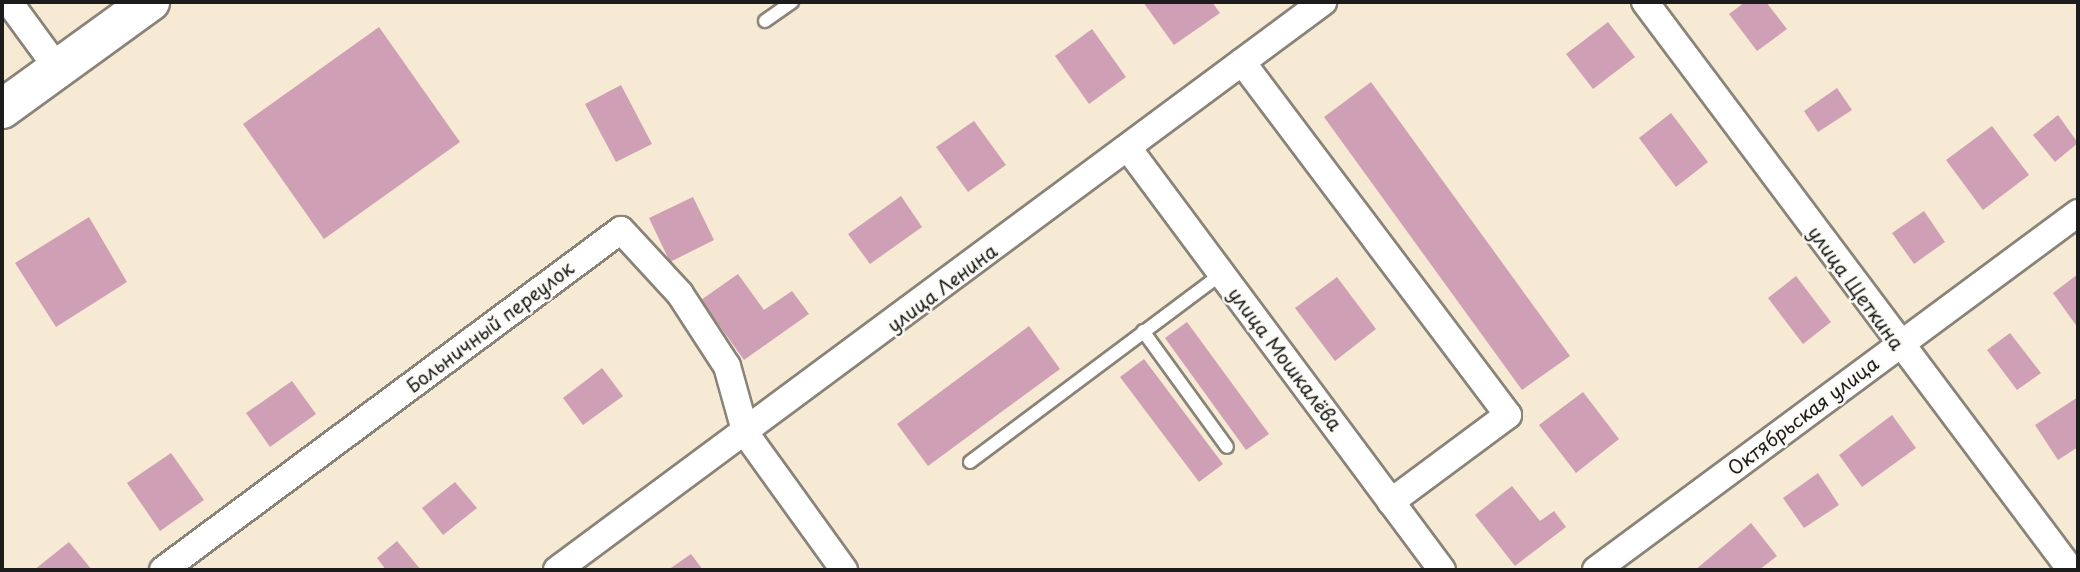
<!DOCTYPE html>
<meta charset="utf-8">
<style>
body{margin:0}
#map{position:relative;width:2080px;height:572px;overflow:hidden;background:#f6ead4;font-family:"Playpen Sans",sans-serif}
div>[style]{position:absolute}
[style*='--x']{left:calc(var(--x)*1px);top:calc(var(--y)*1px);width:calc(var(--w)*1px);rotate:calc(var(--a)*1deg)}
.building>*{inset:0;background:#cfa0b5}
.roads{filter:drop-shadow(2px 0 #898378) drop-shadow(-2px 0 #898378) drop-shadow(0 2px #898378) drop-shadow(0 -2px #898378)}
.service>*{height:12px;margin:-6px;padding:0 6px;transform-origin:6px;border-radius:6px;background:#fff}
.minor>*{height:26px;margin:-13px;padding:0 13px;transform-origin:13px;border-radius:13px;background:#fff}
.primary>*{height:38px;margin:-19px;padding:0 19px;transform-origin:19px;border-radius:19px;background:#fff}
span{translate:-50% -50%;white-space:nowrap;text-align:center;line-height:1.15;-webkit-text-stroke:5px #fdfcf7;paint-order:stroke}
.street-label{font-size:19px;color:#1c1c1c}
.frame{position:absolute;inset:0;border:4px solid #1c1c1c;pointer-events:none}
</style>
<div id="map">
<div class="building">
<div style="clip-path:polygon(1143px 2px,1212px 2px,1220px 13px,1174px 45px)"></div>
<div style="clip-path:polygon(1745px 2px,1766px 2px,1787px 29px,1757px 51px,1729px 14px)"></div>
<div style="clip-path:polygon(1608px 22px,1635px 57px,1593px 89px,1566px 54px)"></div>
<div style="clip-path:polygon(379px 27px,460px 142px,324px 239px,243px 124px)"></div>
<div style="clip-path:polygon(1092px 29px,1126px 77px,1089px 104px,1055px 56px)"></div>
<div style="clip-path:polygon(1371px 82px,1570px 356px,1522px 390px,1324px 117px)"></div>
<div style="clip-path:polygon(621px 85px,652px 144px,616px 162px,585px 104px)"></div>
<div style="clip-path:polygon(1837px 88px,1852px 110px,1818px 132px,1804px 111px)"></div>
<div style="clip-path:polygon(1671px 113px,1708px 162px,1676px 187px,1639px 138px)"></div>
<div style="clip-path:polygon(2058px 115px,2078px 143px,2055px 162px,2033px 135px)"></div>
<div style="clip-path:polygon(974px 121px,1006px 165px,968px 192px,936px 147px)"></div>
<div style="clip-path:polygon(1992px 126px,2029px 175px,1983px 210px,1946px 160px)"></div>
<div style="clip-path:polygon(901px 196px,922px 227px,870px 264px,848px 234px)"></div>
<div style="clip-path:polygon(693px 197px,714px 240px,670px 262px,649px 218px)"></div>
<div style="clip-path:polygon(1924px 211px,1945px 242px,1914px 264px,1892px 233px)"></div>
<div style="clip-path:polygon(89px 217px,127px 282px,56px 327px,15px 263px)"></div>
<div style="clip-path:polygon(738px 274px,764px 310px,792px 291px,809px 314px,744px 360px,701px 300px)"></div>
<div style="clip-path:polygon(2078px 274px,2078px 328px,2053px 293px)"></div>
<div style="clip-path:polygon(1796px 276px,1831px 322px,1803px 344px,1768px 298px)"></div>
<div style="clip-path:polygon(1337px 277px,1376px 329px,1335px 361px,1295px 308px)"></div>
<div style="clip-path:polygon(1187px 322px,1269px 434px,1246px 450px,1165px 338px)"></div>
<div style="clip-path:polygon(1029px 326px,1060px 369px,928px 466px,897px 424px)"></div>
<div style="clip-path:polygon(2010px 333px,2041px 373px,2017px 390px,1987px 350px)"></div>
<div style="clip-path:polygon(1144px 359px,1223px 464px,1199px 482px,1120px 377px)"></div>
<div style="clip-path:polygon(602px 368px,623px 396px,583px 425px,563px 398px)"></div>
<div style="clip-path:polygon(292px 381px,316px 414px,270px 447px,246px 413px)"></div>
<div style="clip-path:polygon(1583px 392px,1619px 439px,1576px 473px,1539px 425px)"></div>
<div style="clip-path:polygon(2078px 397px,2078px 447px,2058px 460px,2035px 425px)"></div>
<div style="clip-path:polygon(1892px 415px,1916px 448px,1862px 487px,1839px 455px)"></div>
<div style="clip-path:polygon(171px 453px,204px 500px,160px 531px,127px 483px)"></div>
<div style="clip-path:polygon(1818px 473px,1839px 505px,1804px 528px,1783px 498px)"></div>
<div style="clip-path:polygon(455px 482px,477px 508px,443px 535px,422px 508px)"></div>
<div style="clip-path:polygon(1512px 486px,1540px 521px,1554px 511px,1566px 527px,1515px 566px,1475px 515px)"></div>
<div style="clip-path:polygon(1751px 523px,1777px 556px,1759px 570px,1695px 570px)"></div>
<div style="clip-path:polygon(397px 541px,421px 570px,386px 570px,377px 558px)"></div>
<div style="clip-path:polygon(69px 542px,92px 570px,34px 570px)"></div>
<div style="clip-path:polygon(691px 554px,703px 570px,668px 570px)"></div>
</div>
<div class="roads">
<div class="service">
<div style="--x:765;--y:21;--w:33;--a:-35"></div>
<div style="--x:1143;--y:331;--w:143;--a:54.1"></div>
<div style="--x:970;--y:462;--w:314;--a:-36.8"></div>
</div>
<div class="minor">
<div style="--x:9;--y:2;--w:83;--a:53.8"></div>
<div style="--x:1645;--y:2;--w:710;--a:53.13"></div>
<div style="--x:1242;--y:62;--w:442;--a:53"></div>
<div style="--x:1508;--y:415;--w:146;--a:143.4"></div>
<div style="--x:1128;--y:148;--w:526;--a:53.35"></div>
<div style="--x:163;--y:570;--w:570;--a:-36.59"></div>
<div style="--x:621;--y:230;--w:87;--a:47.3"></div>
<div style="--x:680;--y:294;--w:86;--a:56.9"></div>
<div style="--x:727;--y:366;--w:71;--a:74.4"></div>
<div style="--x:746;--y:434;--w:168;--a:54.2"></div>
<div style="--x:557;--y:570;--w:954;--a:-36.56"></div>
<div style="--x:1596;--y:570;--w:600;--a:-36.53"></div>
</div>
<div class="primary">
<div style="--x:2;--y:109;--w:183;--a:-35.9"></div>
</div>
</div>
<div class="street-label">
<span style="left:942px;top:288px;rotate:-37deg">улица Ленина</span>
<span style="left:1856px;top:288px;rotate:54deg">улица Щеткина</span>
<span style="left:490px;top:327px;rotate:-37deg">Больничный переулок</span>
<span style="left:1285px;top:359px;rotate:53deg">улица Мошкалёва</span>
<span style="left:1803px;top:416px;rotate:-37deg">Октябрьская улица</span>
</div>
<div class="frame"></div>
</div>
